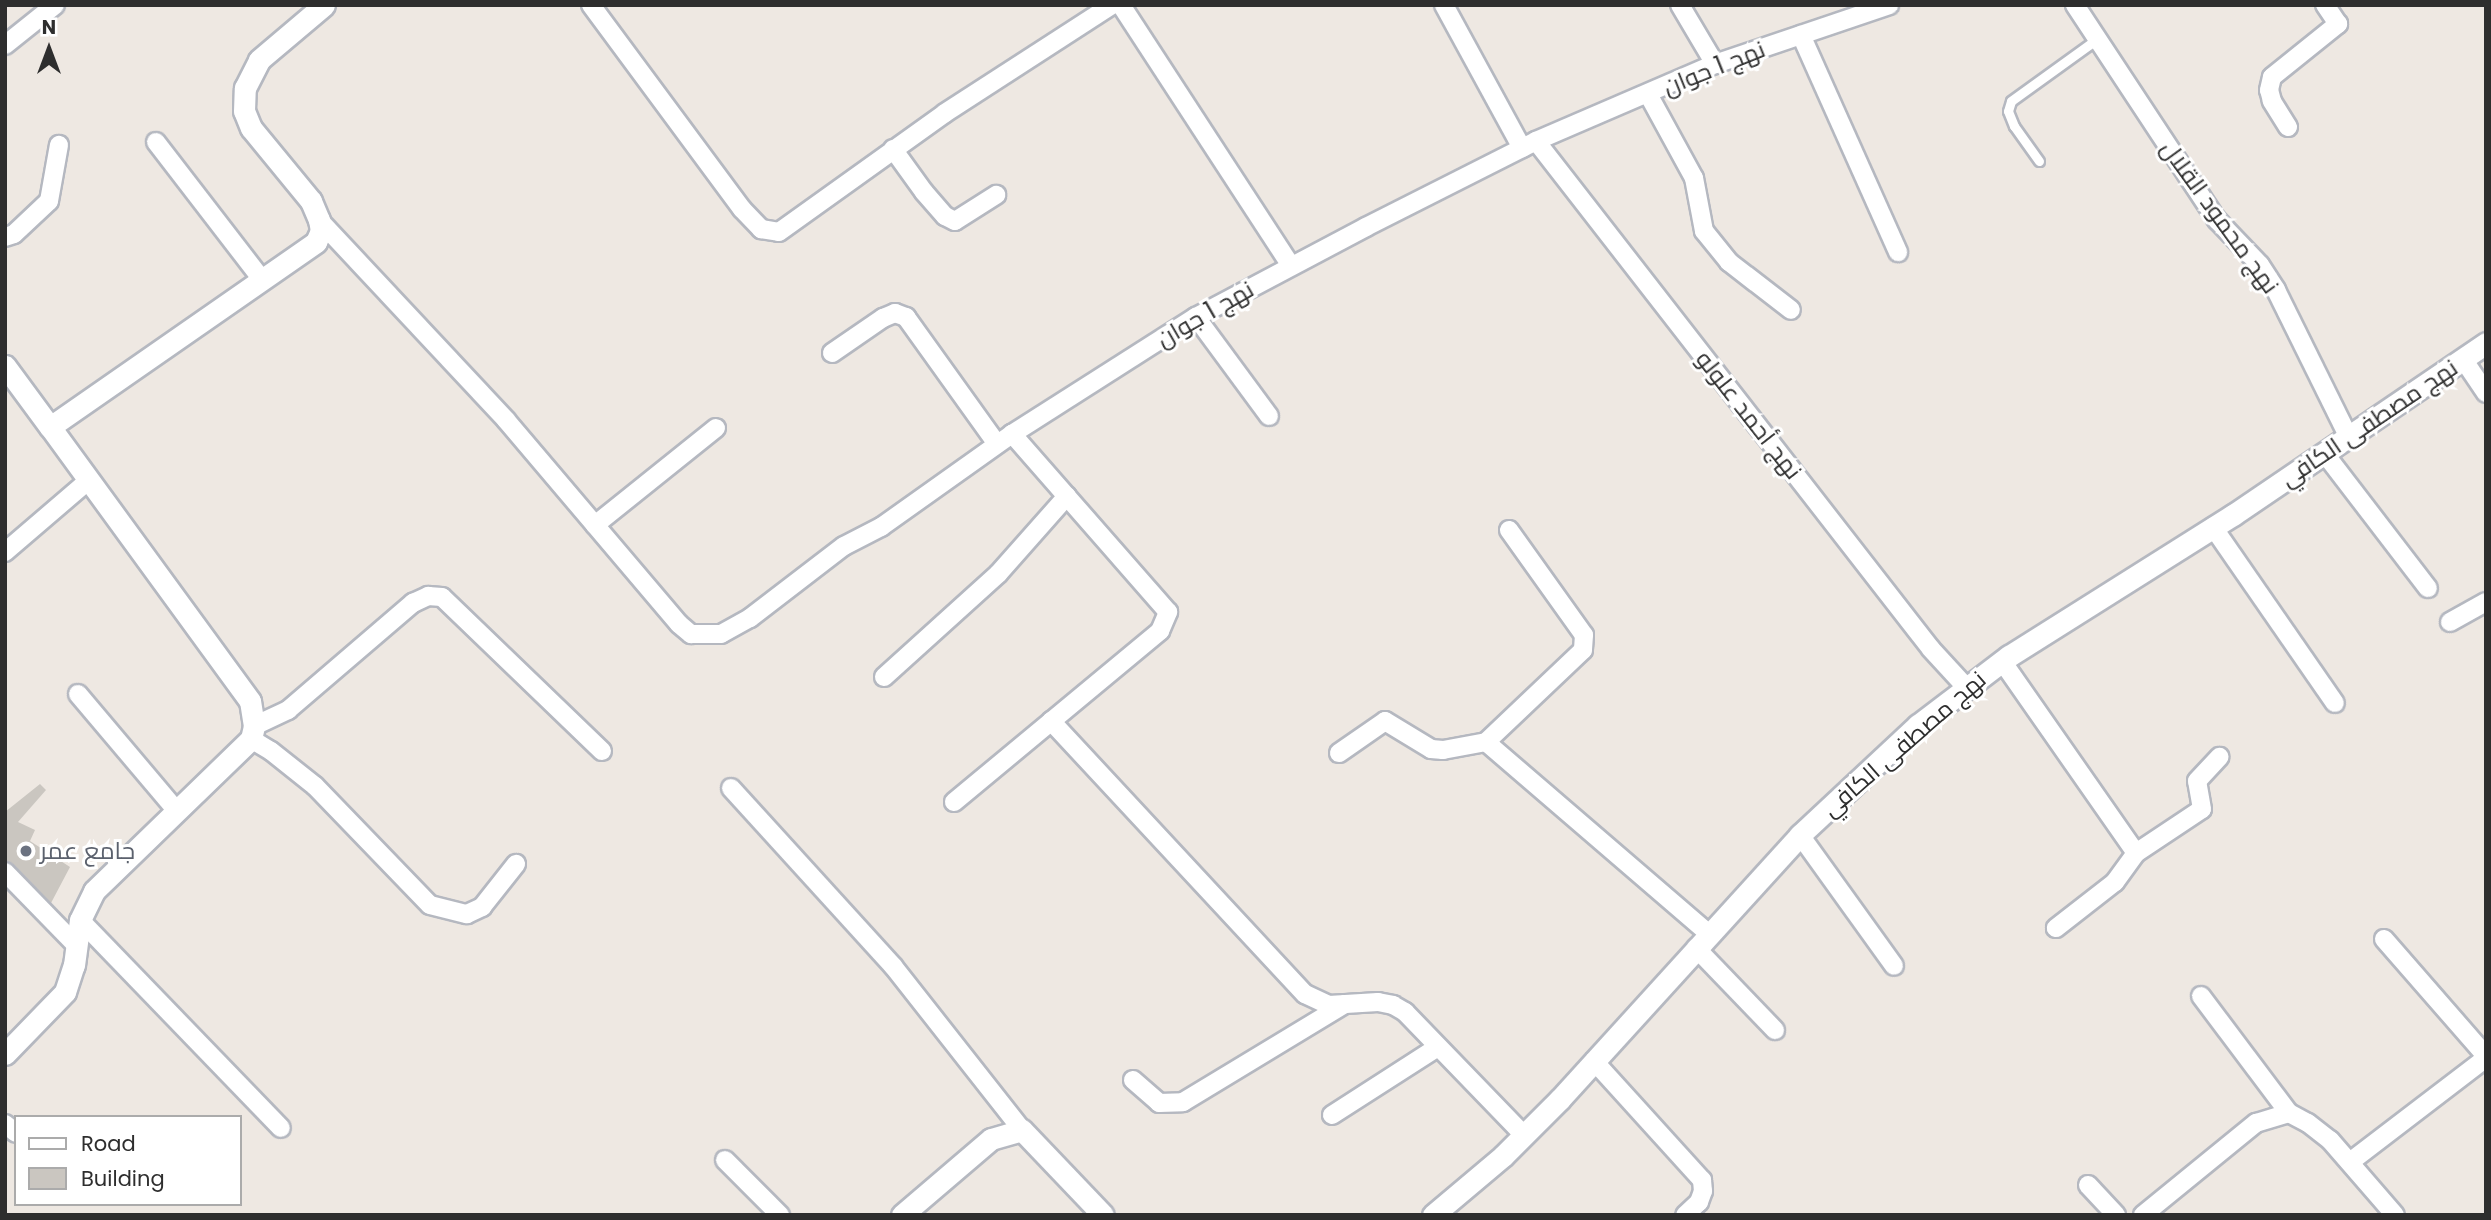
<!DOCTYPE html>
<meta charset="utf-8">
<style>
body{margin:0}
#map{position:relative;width:2491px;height:1220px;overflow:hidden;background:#eee8e2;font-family:Poppins,Cairo,sans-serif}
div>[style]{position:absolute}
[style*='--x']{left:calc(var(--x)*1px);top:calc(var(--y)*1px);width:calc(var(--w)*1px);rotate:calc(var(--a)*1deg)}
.building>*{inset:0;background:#cac6c0}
.roads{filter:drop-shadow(2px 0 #b5b8c0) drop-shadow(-2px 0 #b5b8c0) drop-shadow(0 2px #b5b8c0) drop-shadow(0 -2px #b5b8c0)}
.service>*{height:9px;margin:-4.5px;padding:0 4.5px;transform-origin:4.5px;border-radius:4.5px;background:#fff}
.minor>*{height:18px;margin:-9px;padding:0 9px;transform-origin:9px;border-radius:9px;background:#fff}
.tertiary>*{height:21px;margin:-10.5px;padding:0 10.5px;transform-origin:10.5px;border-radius:10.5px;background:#fff}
.dots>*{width:19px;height:19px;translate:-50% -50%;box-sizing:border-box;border:4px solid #fff;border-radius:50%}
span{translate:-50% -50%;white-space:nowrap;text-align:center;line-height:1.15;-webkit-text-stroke:6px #fff;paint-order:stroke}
.street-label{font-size:24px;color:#2e2e2e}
.worship-label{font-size:24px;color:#5b616d}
.left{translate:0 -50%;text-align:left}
.frame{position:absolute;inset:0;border:7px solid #2e2e2e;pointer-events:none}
.legend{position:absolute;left:14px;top:1115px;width:228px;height:91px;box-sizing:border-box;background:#fff;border:2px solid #ababab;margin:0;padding:9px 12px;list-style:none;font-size:21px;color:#2e2e2e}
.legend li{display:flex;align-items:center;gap:14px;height:35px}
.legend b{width:35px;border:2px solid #ababab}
.north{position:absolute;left:14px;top:14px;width:70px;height:70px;-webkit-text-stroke:5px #fff;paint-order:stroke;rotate:0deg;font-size:19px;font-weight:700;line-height:28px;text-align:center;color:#2e2e2e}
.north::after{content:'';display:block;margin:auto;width:24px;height:32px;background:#2e2e2e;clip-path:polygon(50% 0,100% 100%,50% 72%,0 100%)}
</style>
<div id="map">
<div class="building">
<div style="clip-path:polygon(40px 784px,46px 790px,18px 822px,35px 830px,30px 841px,70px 867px,51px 903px,13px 864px,5px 861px,5px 812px)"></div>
</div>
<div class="roads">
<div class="service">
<div style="--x:2039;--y:161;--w:43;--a:-125.5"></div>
<div style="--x:2014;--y:126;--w:16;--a:-112"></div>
<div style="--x:2008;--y:111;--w:10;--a:-73"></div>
<div style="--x:2011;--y:101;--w:106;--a:-35.8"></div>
</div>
<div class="minor">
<div style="--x:591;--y:5;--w:254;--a:53.5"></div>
<div style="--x:742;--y:209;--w:28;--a:46"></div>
<div style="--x:761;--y:229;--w:18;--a:9"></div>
<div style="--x:779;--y:232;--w:204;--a:-35.6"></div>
<div style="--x:945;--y:113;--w:199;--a:-32.9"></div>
<div style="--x:1121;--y:5;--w:311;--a:56.9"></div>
<div style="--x:1444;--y:5;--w:163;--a:61.4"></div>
<div style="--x:1680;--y:5;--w:69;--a:59.3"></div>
<div style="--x:2075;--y:5;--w:258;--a:56.6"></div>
<div style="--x:2217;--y:220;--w:62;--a:46.3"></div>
<div style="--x:2260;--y:265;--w:30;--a:57"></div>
<div style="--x:2276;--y:290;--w:165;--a:63.7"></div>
<div style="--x:1801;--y:35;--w:238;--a:65.9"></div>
<div style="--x:5;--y:45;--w:64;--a:-38.7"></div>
<div style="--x:1648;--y:94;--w:96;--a:61.3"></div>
<div style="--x:1694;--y:178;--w:54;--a:79.3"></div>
<div style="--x:1704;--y:231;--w:40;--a:51"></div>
<div style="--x:1729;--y:262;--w:78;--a:37.7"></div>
<div style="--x:2288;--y:127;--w:31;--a:-122"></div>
<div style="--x:2272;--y:101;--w:11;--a:-105"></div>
<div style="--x:2269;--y:90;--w:13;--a:-77"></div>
<div style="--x:2272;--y:77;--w:85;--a:-38.8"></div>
<div style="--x:2338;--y:24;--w:23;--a:-124"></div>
<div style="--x:1536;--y:141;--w:643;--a:52.13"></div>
<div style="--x:1931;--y:649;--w:52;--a:47.4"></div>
<div style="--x:156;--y:142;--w:175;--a:52.4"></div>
<div style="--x:893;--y:149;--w:53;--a:54.2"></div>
<div style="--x:924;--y:192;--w:32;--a:49"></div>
<div style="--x:945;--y:216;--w:11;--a:27"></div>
<div style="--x:955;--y:221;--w:49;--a:-32.4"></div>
<div style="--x:319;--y:220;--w:274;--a:46.9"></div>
<div style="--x:506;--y:420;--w:267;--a:49.7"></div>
<div style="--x:679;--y:624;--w:16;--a:40"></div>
<div style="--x:691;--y:634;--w:30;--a:0"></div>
<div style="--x:721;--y:634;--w:33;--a:-29"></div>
<div style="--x:750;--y:618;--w:118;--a:-37.5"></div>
<div style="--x:844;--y:546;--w:42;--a:-27.2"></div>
<div style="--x:881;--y:527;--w:161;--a:-35.4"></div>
<div style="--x:5;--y:237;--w:9;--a:-18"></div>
<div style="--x:14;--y:234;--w:48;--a:-43.3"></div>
<div style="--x:49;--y:201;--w:57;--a:-79.9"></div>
<div style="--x:1196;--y:317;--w:123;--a:53.6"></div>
<div style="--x:832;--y:353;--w:62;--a:-34.5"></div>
<div style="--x:883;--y:318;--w:13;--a:-23"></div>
<div style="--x:895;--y:313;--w:12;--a:20"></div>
<div style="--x:906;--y:317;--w:156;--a:54.4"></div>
<div style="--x:2463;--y:359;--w:41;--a:55.9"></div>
<div style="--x:2325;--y:454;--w:169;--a:52.5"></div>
<div style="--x:595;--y:525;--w:155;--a:-38.7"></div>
<div style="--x:2213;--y:527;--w:214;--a:55.3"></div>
<div style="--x:1509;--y:530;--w:129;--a:54.5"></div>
<div style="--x:1584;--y:635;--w:15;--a:94"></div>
<div style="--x:1583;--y:650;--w:134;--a:136.5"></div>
<div style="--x:1486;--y:742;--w:294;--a:40.7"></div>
<div style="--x:5;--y:552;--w:111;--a:-40.6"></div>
<div style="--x:2450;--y:622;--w:41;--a:-29.1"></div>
<div style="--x:2002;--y:661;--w:234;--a:55.1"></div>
<div style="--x:2136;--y:853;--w:36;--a:126"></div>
<div style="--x:2115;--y:882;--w:75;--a:142.1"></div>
<div style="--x:884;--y:677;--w:154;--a:-42.1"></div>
<div style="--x:998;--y:574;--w:104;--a:-48.5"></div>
<div style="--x:78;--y:694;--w:153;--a:49.8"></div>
<div style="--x:1051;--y:721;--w:373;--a:47.1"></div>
<div style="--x:1305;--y:994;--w:26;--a:25"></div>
<div style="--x:1329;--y:1005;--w:49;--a:-3.5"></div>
<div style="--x:1378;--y:1002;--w:15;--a:11"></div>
<div style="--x:1393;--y:1005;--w:14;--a:30"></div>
<div style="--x:1405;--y:1012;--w:170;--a:46"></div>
<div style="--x:254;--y:726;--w:38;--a:-25"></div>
<div style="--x:288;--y:710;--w:165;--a:-40.6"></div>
<div style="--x:413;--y:603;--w:17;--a:-25"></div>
<div style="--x:428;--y:596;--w:14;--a:4"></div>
<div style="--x:442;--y:597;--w:222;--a:43.9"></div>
<div style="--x:251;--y:739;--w:23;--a:31"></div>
<div style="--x:271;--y:751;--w:56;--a:38.5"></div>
<div style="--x:315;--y:786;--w:165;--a:46"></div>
<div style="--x:430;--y:905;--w:38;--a:14"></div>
<div style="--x:467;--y:914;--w:17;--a:-25"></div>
<div style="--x:482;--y:907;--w:55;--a:-51.7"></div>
<div style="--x:1339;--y:753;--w:56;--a:-34.8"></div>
<div style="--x:1385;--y:721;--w:54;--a:31.3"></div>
<div style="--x:1431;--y:749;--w:12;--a:5"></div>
<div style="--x:1443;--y:750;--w:44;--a:-10.5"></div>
<div style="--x:731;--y:788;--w:241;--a:47.7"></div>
<div style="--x:893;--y:966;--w:209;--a:51.8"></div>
<div style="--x:954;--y:802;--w:268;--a:-39.7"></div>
<div style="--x:1160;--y:631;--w:21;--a:-67"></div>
<div style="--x:1168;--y:612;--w:237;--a:-131.2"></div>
<div style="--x:1012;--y:434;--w:218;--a:-32.5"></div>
<div style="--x:1196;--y:317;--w:192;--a:-27.9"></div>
<div style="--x:1366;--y:227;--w:191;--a:-26.8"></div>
<div style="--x:1536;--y:141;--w:195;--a:-23.3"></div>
<div style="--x:1715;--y:64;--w:184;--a:-18.7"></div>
<div style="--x:1800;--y:835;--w:161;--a:54.3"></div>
<div style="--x:2136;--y:853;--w:79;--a:-33.7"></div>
<div style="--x:2202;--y:809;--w:28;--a:-100"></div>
<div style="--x:2197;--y:781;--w:33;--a:-47"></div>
<div style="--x:5;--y:872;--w:103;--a:45.8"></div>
<div style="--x:80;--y:920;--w:289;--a:46"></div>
<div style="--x:2384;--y:939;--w:155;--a:48.9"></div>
<div style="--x:1696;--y:948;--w:114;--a:46.1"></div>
<div style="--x:2201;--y:996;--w:146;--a:53.1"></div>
<div style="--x:1594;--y:1061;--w:161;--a:47.8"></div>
<div style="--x:1702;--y:1180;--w:11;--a:85"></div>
<div style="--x:1703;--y:1191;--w:12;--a:110"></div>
<div style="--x:1699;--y:1202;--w:19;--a:137"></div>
<div style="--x:1133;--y:1080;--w:35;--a:41"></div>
<div style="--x:1159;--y:1103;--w:24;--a:-2"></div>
<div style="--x:1183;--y:1102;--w:189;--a:-31.2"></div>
<div style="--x:1332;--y:1115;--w:126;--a:-32.7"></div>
<div style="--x:5;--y:1124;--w:14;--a:39"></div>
<div style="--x:725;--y:1160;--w:78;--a:45"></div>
<div style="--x:2350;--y:1162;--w:171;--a:-37.4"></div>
<div style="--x:2088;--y:1185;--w:41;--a:47"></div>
<div style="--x:2143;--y:1215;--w:146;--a:-39.2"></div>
<div style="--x:2256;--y:1123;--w:34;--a:-17"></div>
<div style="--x:2289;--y:1113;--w:21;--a:28"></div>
<div style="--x:2308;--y:1123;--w:28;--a:38"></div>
<div style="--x:2330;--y:1140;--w:99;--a:49.1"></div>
</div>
<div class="tertiary">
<div style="--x:5;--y:366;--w:76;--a:53.6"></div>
<div style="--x:5;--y:1054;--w:86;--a:-45.9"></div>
<div style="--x:65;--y:992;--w:28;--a:-72"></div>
<div style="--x:74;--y:965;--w:45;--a:-82.4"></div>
<div style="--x:80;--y:920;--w:32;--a:-64"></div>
<div style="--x:94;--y:891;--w:219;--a:-44.1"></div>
<div style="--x:251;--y:739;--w:13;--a:-77"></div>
<div style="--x:254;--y:726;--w:25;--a:-99"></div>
<div style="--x:250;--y:701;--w:339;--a:-126.1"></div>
<div style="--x:50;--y:427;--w:324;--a:-34.8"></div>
<div style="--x:316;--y:242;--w:12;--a:-66"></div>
<div style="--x:321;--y:231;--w:11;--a:-100"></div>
<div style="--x:319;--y:220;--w:21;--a:-113"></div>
<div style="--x:311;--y:201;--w:94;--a:-129.4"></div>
<div style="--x:251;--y:128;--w:18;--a:-112"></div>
<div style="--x:244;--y:111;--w:23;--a:-88"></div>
<div style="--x:245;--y:88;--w:31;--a:-63"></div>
<div style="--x:259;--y:60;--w:85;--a:-40.2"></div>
<div style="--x:902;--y:1215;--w:117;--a:-40.5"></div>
<div style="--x:991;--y:1139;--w:32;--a:-16"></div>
<div style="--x:1022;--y:1130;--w:117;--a:46.4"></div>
<div style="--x:1433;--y:1215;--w:92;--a:-40.1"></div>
<div style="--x:1503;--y:1156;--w:81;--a:-45"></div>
<div style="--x:1560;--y:1099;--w:357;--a:-47.7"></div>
<div style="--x:1800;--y:835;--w:161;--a:-43"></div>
<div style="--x:1918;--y:725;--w:114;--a:-37.2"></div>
<div style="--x:2009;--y:656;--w:265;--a:-32.2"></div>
<div style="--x:2233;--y:515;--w:306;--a:-34.2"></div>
</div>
</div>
<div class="dots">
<div style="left:26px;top:851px;background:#6b7280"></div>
</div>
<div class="street-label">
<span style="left:1714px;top:68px;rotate:-22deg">نهج 1 جوان</span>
<span style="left:2220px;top:217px;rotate:54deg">نهج محمود القلال</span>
<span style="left:1205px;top:314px;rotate:-30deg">نهج 1 جوان</span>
<span style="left:1749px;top:415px;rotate:52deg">نهج أحمد علولو</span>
<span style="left:2369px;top:423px;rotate:-34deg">نهج مصطفى الكافي</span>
<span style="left:1904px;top:744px;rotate:-41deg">نهج مصطفى الكافي</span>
</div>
<div class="worship-label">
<span class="left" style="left:40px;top:851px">جامع عمر</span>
</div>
<div class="frame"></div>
<ul class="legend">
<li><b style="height:9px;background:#fff"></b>Road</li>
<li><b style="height:19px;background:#cac6c0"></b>Building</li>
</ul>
<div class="north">N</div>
</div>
